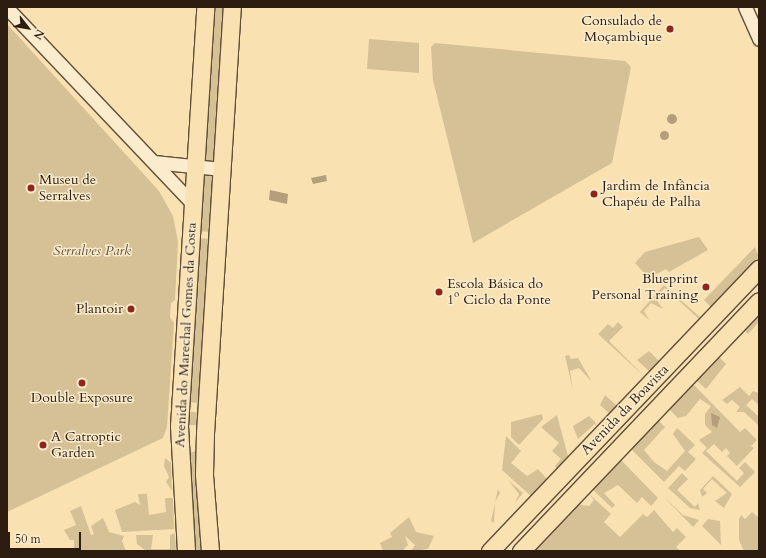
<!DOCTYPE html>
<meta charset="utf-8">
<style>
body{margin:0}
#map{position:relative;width:766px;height:558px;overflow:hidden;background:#f9e1b2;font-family:Cardo,serif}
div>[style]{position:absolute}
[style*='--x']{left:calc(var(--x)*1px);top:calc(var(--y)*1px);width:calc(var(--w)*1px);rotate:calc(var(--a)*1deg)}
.green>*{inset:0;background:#d6c096}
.water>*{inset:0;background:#b49e7b}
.round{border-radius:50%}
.roads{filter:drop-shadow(1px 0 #604e38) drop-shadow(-1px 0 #604e38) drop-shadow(0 1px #604e38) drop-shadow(0 -1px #604e38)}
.minor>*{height:13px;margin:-6.5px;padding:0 6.5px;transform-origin:6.5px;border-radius:6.5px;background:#fbeccd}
.major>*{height:17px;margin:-8.5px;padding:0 8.5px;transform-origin:8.5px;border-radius:8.5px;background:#f9e1b2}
.dots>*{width:11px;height:11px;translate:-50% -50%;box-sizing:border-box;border:2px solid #fbeccd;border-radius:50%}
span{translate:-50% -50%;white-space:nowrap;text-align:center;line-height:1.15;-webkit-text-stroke:3px #fbeccd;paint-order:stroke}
.poi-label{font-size:14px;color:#2d1d10}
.right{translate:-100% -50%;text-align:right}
.left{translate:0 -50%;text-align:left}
.park-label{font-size:14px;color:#604e38;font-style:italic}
.street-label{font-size:14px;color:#2d1d10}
.frame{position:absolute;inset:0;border:8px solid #2d1d10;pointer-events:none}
.north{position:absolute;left:8px;top:8px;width:40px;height:40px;-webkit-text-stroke:3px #fbeccd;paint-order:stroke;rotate:121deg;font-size:11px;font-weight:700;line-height:16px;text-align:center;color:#2d1d10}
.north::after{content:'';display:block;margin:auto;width:14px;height:18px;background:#2d1d10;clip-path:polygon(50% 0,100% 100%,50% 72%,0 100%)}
.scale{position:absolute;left:8px;top:532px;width:73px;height:18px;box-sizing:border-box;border:2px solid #2d1d10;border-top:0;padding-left:5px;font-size:12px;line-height:14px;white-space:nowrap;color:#2d1d10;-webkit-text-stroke:3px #fbeccd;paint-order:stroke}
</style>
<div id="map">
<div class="green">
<div style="clip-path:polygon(209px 7px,228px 7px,218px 162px,202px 163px)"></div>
<div style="clip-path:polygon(7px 24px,159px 191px,173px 216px,178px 242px,175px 300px,171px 303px,170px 317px,174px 323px,167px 427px,163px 438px,7px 512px)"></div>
<div style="clip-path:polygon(369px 39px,419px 43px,419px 73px,367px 69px)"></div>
<div style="clip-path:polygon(435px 43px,625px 61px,631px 67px,612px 163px,473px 243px,433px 80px,431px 47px)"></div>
<div style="clip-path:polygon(200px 173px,215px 173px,213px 232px,195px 231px)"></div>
<div style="clip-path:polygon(699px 237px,708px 250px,669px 272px,666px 269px,649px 278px,635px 263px,645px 252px)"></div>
<div style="clip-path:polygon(195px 238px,213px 239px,206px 360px,201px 360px,199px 390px,203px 403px,185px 402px,187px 362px,193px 361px,194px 333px,189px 333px)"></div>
<div style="clip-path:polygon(755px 247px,759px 257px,711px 307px,704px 300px)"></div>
<div style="clip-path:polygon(664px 285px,701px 318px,700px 320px,665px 288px,655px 298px,663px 309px,651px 303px,644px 311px,649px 320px,640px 312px)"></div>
<div style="clip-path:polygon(759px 312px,759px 322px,748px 334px,743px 329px)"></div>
<div style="clip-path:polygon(618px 322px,623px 327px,609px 341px,645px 377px,598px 334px,608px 324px,613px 328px)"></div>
<div style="clip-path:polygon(649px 351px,660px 362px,650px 372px,637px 360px)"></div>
<div style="clip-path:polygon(569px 355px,571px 359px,578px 358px,592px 382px,579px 368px,570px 371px,573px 390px,565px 356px)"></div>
<div style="clip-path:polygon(717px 355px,726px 364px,706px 389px,695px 379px)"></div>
<div style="clip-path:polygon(691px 382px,740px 432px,745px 428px,757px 440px,751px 446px,754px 448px,737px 466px,727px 456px,730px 453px,726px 448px,722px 452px,714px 444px,706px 451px,737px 481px,744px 473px,739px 468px,745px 462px,755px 472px,740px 487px,702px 453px,707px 448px,699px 440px,712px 432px,705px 425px,705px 414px,711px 406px,700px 399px,686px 416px,678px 418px,668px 408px)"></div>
<div style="clip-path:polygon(740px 387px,749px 396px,753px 391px,759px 393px,759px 405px,752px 399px,746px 405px,759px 417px,759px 426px,744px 412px,736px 412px,740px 407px,732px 400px,727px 404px,722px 400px)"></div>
<div style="clip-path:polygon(605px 395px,617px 406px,610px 414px,600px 405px)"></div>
<div style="clip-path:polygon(184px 411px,203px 413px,197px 433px,197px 425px,184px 425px)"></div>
<div style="clip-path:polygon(542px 414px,543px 419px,519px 445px,511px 437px,511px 422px)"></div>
<div style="clip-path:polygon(557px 415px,568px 456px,557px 469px,555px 466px,561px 459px,552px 451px,559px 443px,541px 427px)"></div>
<div style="clip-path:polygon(589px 416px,596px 423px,578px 439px,573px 426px)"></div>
<div style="clip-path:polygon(657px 419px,665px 427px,644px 450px,654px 462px,667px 471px,685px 451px,673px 434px,677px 428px,695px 445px,688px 452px,696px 459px,685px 471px,679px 466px,664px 482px,630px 448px)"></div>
<div style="clip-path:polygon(506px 436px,521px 451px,511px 463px,527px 476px,538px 469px,547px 479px,531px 496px,502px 470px)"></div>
<div style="clip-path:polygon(196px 443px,198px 444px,205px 551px,191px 551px,186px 454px,196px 451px)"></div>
<div style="clip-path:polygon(165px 458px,171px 463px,172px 491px,166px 482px,169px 477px,164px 466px)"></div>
<div style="clip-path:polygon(620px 459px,658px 498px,651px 506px,642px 497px,637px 503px,618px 485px,604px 493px,615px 505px,612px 508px,591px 488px)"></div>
<div style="clip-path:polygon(682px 473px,688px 479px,677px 490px,695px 507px,698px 503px,700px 510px,690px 508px,668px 488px)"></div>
<div style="clip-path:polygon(713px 476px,732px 494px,724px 508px,715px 501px,727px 493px,712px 479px,703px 489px,707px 493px,702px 497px,700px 490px)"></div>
<div style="clip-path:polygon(508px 480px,523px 493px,515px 503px,519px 494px)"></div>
<div style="clip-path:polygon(498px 489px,500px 493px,495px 502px,494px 523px,491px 521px)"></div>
<div style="clip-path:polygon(587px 492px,611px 514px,604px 522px,620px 537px,643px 514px,647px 517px,654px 510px,673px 532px,677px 528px,686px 537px,676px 547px,680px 551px,532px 551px,576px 504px,589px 506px,594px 500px)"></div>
<div style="clip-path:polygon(138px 494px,147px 494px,149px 515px,166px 512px,165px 498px,173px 498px,174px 529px,122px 532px,115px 510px,135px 502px,140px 505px)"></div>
<div style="clip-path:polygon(663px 496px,683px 515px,699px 520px,693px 527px)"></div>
<div style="clip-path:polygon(81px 506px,91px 535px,94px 534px,91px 526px,103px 518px,109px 532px,124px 536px,122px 541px,126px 551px,74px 551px,74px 540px,70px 540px,64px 530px,76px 525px,70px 511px)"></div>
<div style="clip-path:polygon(752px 512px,759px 518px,759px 551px,744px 551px,739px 540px,739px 519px,741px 515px,745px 519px)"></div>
<div style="clip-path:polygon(409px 517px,416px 532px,434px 536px,428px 549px,411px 551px,415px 545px,405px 536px,408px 545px,402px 551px,383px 551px,380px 543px,392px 537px,390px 533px)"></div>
<div style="clip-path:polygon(708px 519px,720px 521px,721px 545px,702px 526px)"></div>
<div style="clip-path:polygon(175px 533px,176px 551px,146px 551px,137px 544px,136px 535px,153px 535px,151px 549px,170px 549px,170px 535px)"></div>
</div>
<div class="water">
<div class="round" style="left:667px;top:114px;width:10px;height:10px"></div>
<div class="round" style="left:659.5px;top:130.5px;width:9px;height:9px"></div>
<div style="clip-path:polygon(326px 175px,327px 181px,313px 184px,311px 178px)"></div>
<div style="clip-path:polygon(270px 190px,288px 194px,287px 204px,269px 200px)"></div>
<div style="clip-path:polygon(711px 413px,720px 417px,717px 428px,712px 425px)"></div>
</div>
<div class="roads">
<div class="minor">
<div style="--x:745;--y:7;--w:35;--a:66"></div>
<div style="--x:7;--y:8;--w:270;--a:46.5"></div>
<div style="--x:154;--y:162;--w:68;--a:5.9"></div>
</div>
<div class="major">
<div style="--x:186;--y:551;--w:125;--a:-93.2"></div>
<div style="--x:179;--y:426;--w:420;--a:-86.4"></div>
<div style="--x:210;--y:551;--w:77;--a:-94.5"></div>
<div style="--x:204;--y:474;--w:41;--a:-88.6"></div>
<div style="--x:205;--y:433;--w:427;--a:-86.4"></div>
<div style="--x:490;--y:551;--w:390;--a:-46.4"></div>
<div style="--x:521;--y:551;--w:345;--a:-46.4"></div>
</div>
</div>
<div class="dots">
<div style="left:670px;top:29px;background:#8f2418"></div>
<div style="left:31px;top:188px;background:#8f2418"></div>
<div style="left:594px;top:194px;background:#8f2418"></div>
<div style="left:706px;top:287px;background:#8f2418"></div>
<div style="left:439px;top:292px;background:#8f2418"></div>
<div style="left:131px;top:309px;background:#8f2418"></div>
<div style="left:82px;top:383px;background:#8f2418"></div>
<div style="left:43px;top:445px;background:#8f2418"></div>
</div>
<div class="poi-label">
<span class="right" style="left:662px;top:29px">Consulado de<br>Moçambique</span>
<span class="left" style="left:39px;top:188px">Museu de<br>Serralves</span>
<span class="left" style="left:602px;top:194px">Jardim de Infância<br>Chapéu de Palha</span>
<span class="right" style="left:698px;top:287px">Blueprint<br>Personal Training</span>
<span class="left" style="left:447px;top:292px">Escola Básica do<br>1º Ciclo da Ponte</span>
<span class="right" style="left:123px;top:309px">Plantoir</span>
<span style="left:82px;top:398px">Double Exposure</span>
<span class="left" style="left:51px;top:445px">A Catroptic<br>Garden</span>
</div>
<div class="park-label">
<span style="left:92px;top:251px">Serralves Park</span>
</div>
<div class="street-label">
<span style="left:186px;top:335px;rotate:-87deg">Avenida do Marechal Gomes da Costa</span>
<span style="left:625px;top:410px;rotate:-46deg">Avenida da Boavista</span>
</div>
<div class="frame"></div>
<div class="north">N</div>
<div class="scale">50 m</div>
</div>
